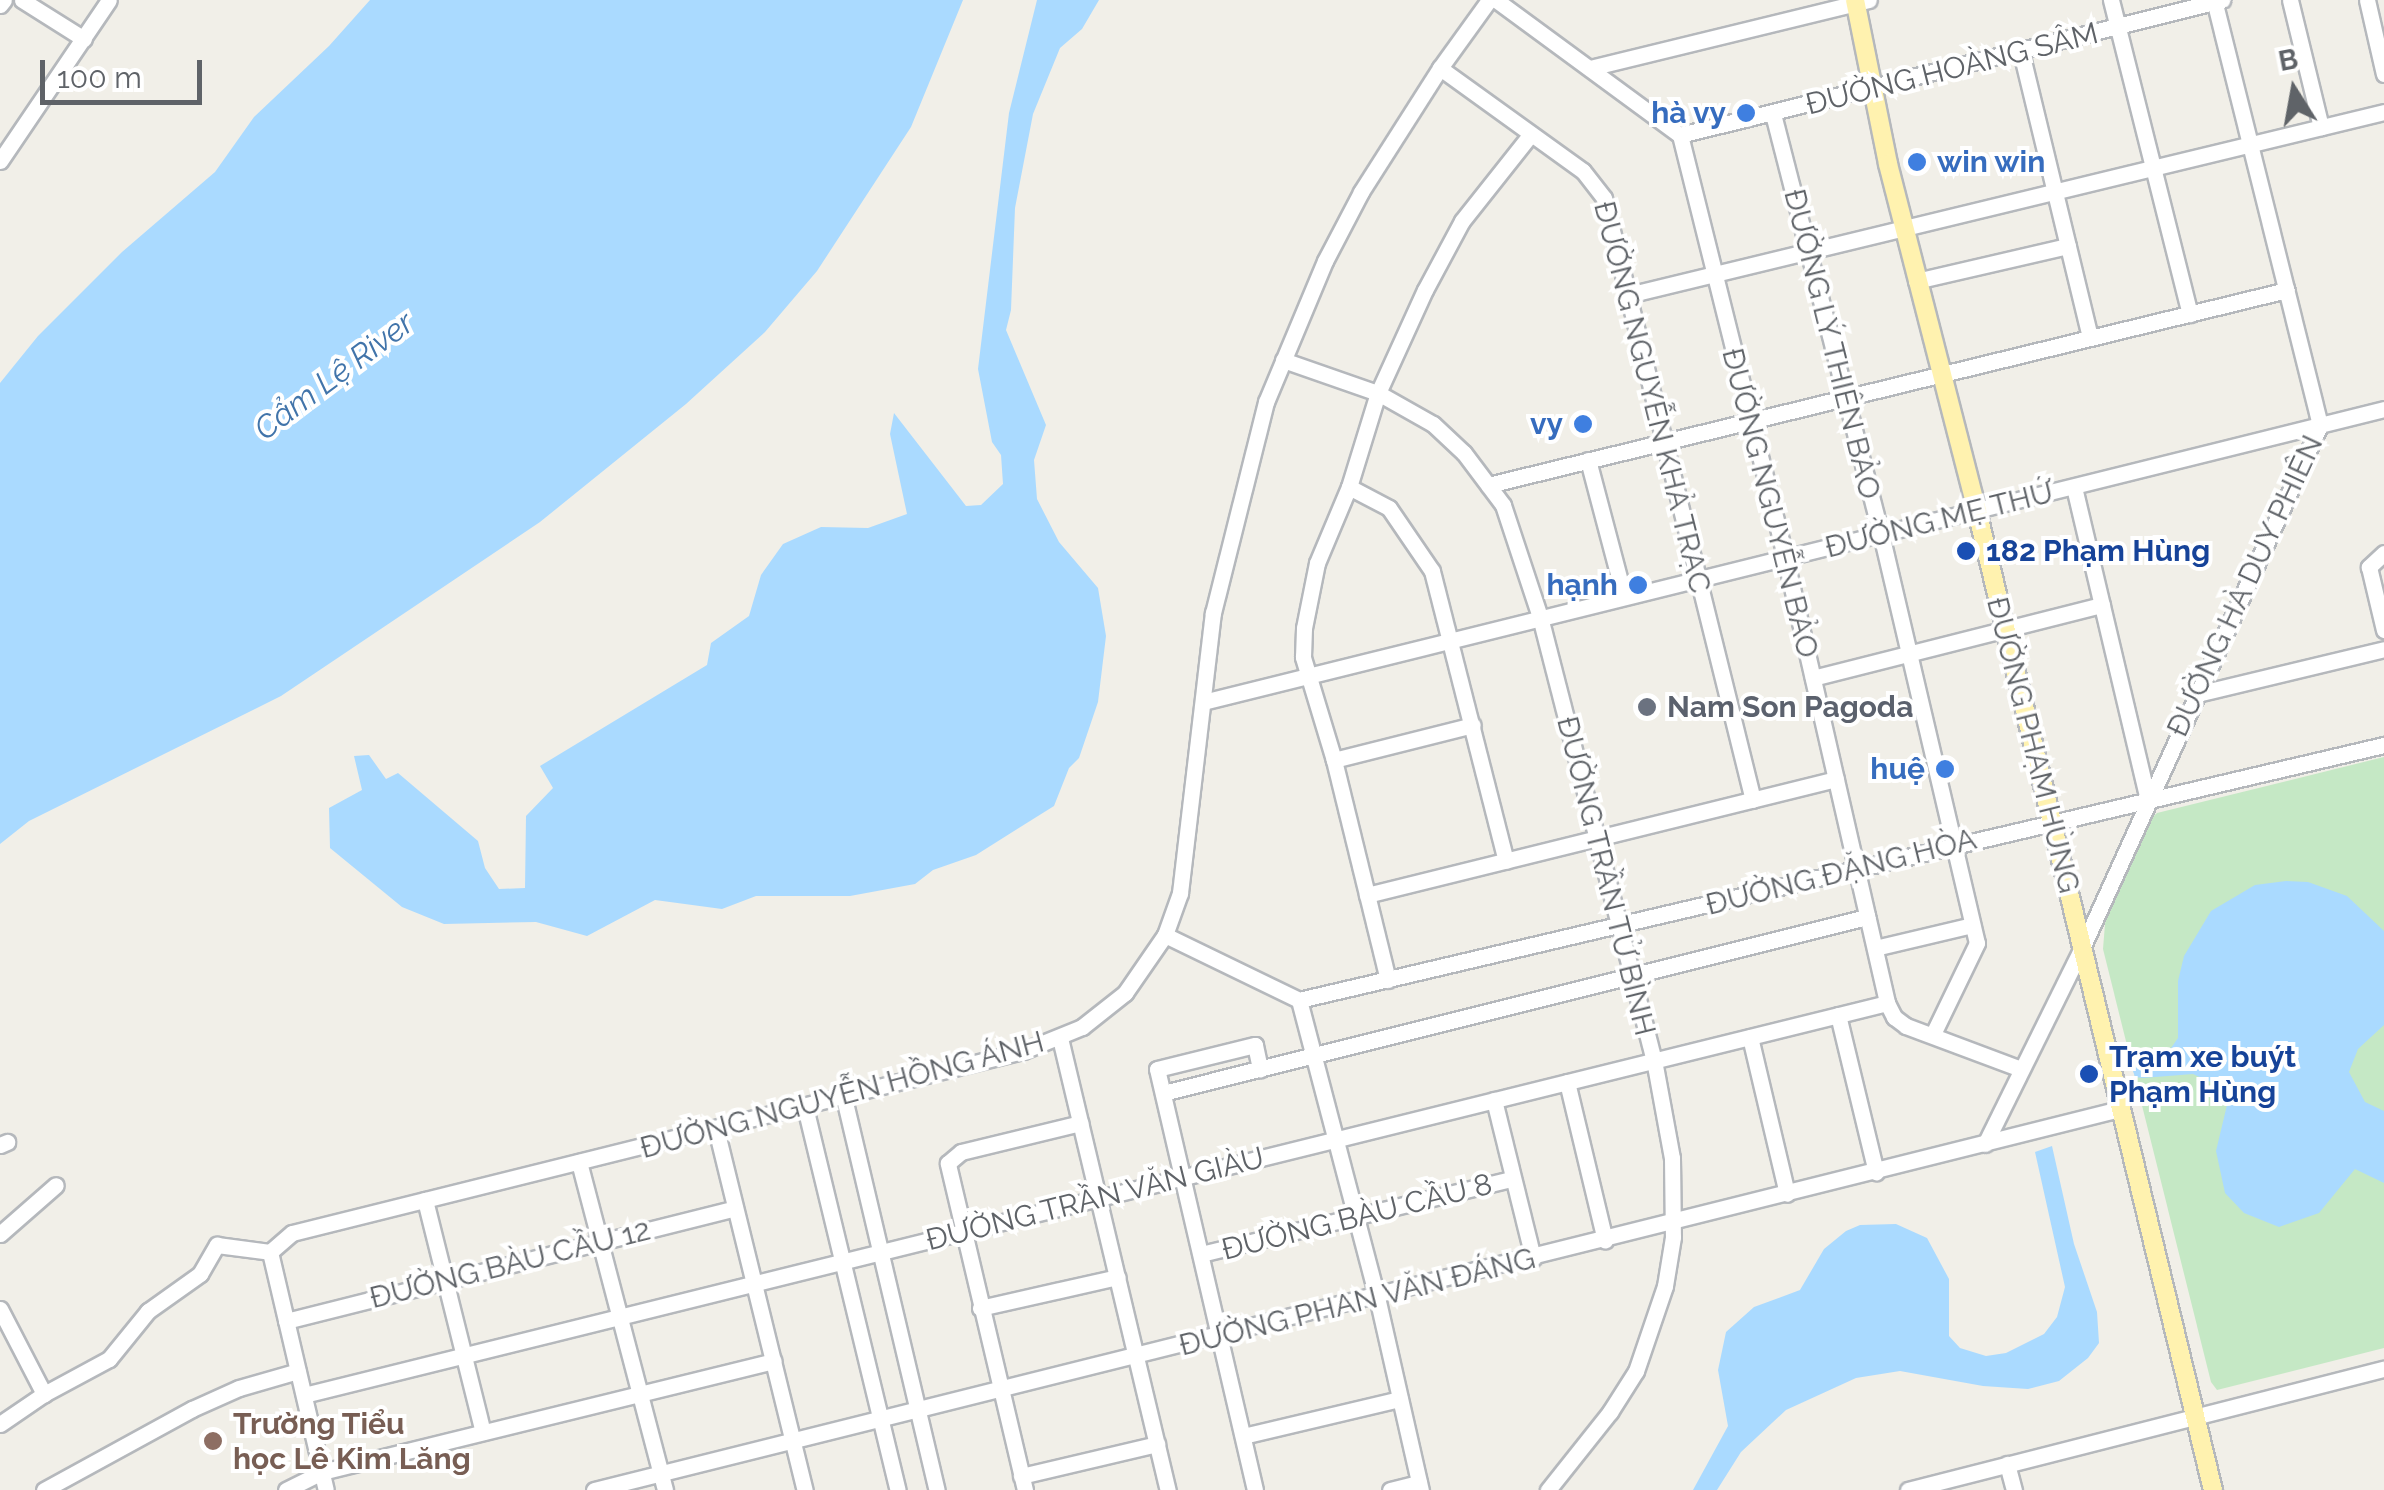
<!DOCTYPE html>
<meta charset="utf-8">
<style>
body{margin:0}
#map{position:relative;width:2384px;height:1490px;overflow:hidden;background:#f1efe8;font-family:Raleway,sans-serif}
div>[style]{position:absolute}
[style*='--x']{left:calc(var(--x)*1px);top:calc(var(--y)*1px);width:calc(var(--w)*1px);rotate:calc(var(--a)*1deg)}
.green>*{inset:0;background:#c5e8c5}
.water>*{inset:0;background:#aadaff}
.roads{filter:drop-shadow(2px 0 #b5b8bc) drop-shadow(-2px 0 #b5b8bc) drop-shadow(0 2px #b5b8bc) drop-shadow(0 -2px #b5b8bc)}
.minor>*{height:15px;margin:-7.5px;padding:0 7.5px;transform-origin:7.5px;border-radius:7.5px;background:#fff}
.major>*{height:18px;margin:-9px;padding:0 9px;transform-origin:9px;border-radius:9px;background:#fff2af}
.dots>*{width:28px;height:28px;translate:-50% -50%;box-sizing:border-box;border:5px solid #fff;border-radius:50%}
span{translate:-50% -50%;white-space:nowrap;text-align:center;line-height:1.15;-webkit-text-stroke:8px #fff;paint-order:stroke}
.street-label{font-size:30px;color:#5f6368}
.shop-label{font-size:30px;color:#366cbe;font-weight:700}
.right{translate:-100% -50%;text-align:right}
.left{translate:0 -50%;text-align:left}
.transit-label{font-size:30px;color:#164399;font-weight:700}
.worship-label{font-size:30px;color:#5b616d;font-weight:700}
.education-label{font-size:30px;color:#785e54;font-weight:700}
.water-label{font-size:32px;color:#4174aa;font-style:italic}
.north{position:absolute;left:2244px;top:40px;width:100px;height:100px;-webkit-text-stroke:8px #fff;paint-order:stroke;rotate:349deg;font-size:28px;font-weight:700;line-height:40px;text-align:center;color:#5f6368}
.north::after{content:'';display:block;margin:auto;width:35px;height:45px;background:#5f6368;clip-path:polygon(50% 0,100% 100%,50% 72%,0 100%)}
.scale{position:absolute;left:40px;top:60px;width:162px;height:45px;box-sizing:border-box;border:5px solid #5f6368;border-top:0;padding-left:12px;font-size:30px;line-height:35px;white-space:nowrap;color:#5f6368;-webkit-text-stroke:8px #fff;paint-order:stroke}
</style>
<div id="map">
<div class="green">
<div style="clip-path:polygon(2384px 757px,2384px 1348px,2217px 1390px,2211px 1382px,2103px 949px,2106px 912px,2144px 825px,2157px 813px)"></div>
</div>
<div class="water">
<div style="clip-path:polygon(370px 0,963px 0,911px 127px,817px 271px,765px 332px,686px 404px,540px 522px,281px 696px,29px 821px,0 844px,0 383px,38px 336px,122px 252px,215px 172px,254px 117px,329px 46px)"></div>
<div style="clip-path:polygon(1037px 0,1099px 0,1082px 29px,1060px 48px,1033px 114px,1015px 208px,1011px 310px,1006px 330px,1046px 425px,1034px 460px,1037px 499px,1059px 542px,1098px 588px,1106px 636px,1098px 702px,1079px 758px,1069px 768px,1054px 806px,976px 855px,933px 870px,915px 884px,850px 896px,756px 896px,722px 909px,655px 900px,587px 936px,536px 922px,444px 924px,402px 907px,330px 848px,329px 808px,362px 790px,354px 756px,369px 755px,386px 779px,398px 773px,478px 841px,485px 868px,499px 889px,525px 888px,526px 816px,553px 788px,540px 766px,707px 665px,711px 643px,749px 616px,761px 575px,783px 544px,821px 527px,868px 528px,907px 514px,890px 434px,894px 413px,966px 506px,981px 505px,1003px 484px,1001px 455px,992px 442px,978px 369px,1009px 113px)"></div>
<div style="clip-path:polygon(2286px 881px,2308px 882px,2347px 896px,2384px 931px,2384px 1025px,2358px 1049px,2349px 1072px,2365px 1102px,2384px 1111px,2384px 1183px,2355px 1169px,2319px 1213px,2279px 1227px,2244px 1213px,2225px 1193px,2216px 1151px,2227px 1105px,2217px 1085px,2193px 1074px,2143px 1078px,2135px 1077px,2132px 1068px,2171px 1048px,2178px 1038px,2178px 981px,2184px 956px,2211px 911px,2255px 885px)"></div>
<div style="clip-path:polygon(2052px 1146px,2074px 1244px,2097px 1312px,2099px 1343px,2088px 1358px,2059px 1381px,2028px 1389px,1983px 1386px,1900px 1371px,1856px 1378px,1786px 1410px,1741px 1452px,1717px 1490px,1693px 1490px,1728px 1426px,1718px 1370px,1726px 1332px,1754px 1307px,1800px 1290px,1824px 1249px,1846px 1231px,1860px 1225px,1896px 1224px,1927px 1238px,1949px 1279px,1949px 1336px,1960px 1348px,1986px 1356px,2006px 1353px,2044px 1334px,2057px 1317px,2065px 1287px,2035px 1152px)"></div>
</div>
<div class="roads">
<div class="minor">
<div style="--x:22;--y:0;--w:73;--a:32.2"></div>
<div style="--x:1496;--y:0;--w:228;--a:36.3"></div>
<div style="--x:1680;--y:135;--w:435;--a:76"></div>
<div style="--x:1785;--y:557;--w:458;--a:77.1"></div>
<div style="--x:1887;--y:1003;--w:16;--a:63"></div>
<div style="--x:1894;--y:1017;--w:15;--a:37"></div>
<div style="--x:1906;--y:1026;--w:123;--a:20.5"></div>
<div style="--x:2111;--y:0;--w:324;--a:75.9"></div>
<div style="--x:2290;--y:0;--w:131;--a:76.3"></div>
<div style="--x:2367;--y:0;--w:76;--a:77.1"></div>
<div style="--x:0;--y:5;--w:6;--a:-51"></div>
<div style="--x:2021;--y:52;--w:294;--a:76.4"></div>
<div style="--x:1440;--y:68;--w:176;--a:35.8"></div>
<div style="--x:1583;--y:171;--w:34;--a:52"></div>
<div style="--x:1604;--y:198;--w:620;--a:76.1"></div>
<div style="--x:1590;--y:68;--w:287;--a:-13.7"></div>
<div style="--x:1773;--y:114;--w:434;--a:75.6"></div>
<div style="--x:1881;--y:534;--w:420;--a:76.8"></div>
<div style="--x:1977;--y:943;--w:101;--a:115.8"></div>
<div style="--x:1680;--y:135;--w:559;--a:-13.99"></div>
<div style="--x:0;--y:161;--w:194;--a:-55.9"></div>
<div style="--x:1916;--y:281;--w:156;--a:-13"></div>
<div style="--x:1628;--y:295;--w:778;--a:-13.61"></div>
<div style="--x:1283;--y:360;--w:101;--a:19.2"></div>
<div style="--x:1378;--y:393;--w:63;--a:29.4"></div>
<div style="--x:1433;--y:424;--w:42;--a:43.1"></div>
<div style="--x:1464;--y:453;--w:65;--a:53.1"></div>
<div style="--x:1503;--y:505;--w:118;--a:71.7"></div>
<div style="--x:1540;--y:617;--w:457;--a:75.6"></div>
<div style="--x:1654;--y:1060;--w:100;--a:79.6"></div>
<div style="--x:1672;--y:1158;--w:79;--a:89.3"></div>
<div style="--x:1673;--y:1237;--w:50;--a:99.3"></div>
<div style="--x:1665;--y:1286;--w:90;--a:108.8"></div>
<div style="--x:1636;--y:1371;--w:49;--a:122.4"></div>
<div style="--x:1610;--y:1412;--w:100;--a:128.5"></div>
<div style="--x:1588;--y:460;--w:141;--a:75.2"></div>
<div style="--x:1488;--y:485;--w:822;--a:-13.72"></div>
<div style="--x:1349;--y:487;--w:45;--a:27.7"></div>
<div style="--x:1389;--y:508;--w:76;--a:55.7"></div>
<div style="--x:1432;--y:571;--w:299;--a:75.7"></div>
<div style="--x:2074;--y:487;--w:321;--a:76.7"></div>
<div style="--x:2384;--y:553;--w:21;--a:137"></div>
<div style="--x:2369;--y:567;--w:65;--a:76.6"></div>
<div style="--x:1813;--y:678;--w:298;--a:-14.2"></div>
<div style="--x:2197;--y:694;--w:192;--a:-13.5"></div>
<div style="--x:1203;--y:702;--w:1217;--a:-13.93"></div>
<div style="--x:1334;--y:760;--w:143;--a:-14.1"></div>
<div style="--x:1367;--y:895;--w:483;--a:-13.9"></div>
<div style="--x:1165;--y:935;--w:149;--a:25.9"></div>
<div style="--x:1299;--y:1000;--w:307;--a:75.3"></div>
<div style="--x:1377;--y:1297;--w:198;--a:77.2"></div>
<div style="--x:1875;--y:948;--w:100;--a:-13.3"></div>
<div style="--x:1388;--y:980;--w:227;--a:-103.8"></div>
<div style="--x:1334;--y:760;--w:108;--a:-106.8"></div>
<div style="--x:1303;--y:657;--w:29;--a:-88"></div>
<div style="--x:1304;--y:628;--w:66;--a:-78.7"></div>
<div style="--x:1317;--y:563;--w:82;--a:-67.2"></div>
<div style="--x:1349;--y:487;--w:98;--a:-72.9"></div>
<div style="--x:1378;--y:393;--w:113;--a:-65.5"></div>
<div style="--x:1425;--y:290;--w:78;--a:-61.8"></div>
<div style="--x:1462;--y:221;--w:111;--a:-51.6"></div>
<div style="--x:1299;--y:1000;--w:1115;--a:-13.23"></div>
<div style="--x:1838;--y:1015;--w:162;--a:76.4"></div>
<div style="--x:1750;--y:1037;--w:161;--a:76.7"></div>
<div style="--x:1060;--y:1038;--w:465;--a:76.6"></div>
<div style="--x:1567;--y:1082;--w:163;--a:76.5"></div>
<div style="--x:1163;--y:1093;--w:726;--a:-14.04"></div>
<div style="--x:844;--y:1098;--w:403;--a:76.7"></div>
<div style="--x:1494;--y:1100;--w:163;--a:76.1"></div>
<div style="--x:805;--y:1107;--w:394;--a:76.4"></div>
<div style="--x:716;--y:1129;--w:372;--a:76.2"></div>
<div style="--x:1985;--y:1144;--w:219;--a:-63.7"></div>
<div style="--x:2082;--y:948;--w:575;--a:-65.53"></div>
<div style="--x:2320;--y:425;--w:438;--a:-104"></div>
<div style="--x:0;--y:1145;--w:8;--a:-23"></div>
<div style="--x:579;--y:1162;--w:339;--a:75.3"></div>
<div style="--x:425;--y:1200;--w:239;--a:76"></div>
<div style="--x:0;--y:1234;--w:74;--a:-41.2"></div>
<div style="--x:270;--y:1252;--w:29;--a:-41"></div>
<div style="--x:292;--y:1233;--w:753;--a:-13.98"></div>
<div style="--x:1023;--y:1051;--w:64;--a:-22.1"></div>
<div style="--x:1082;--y:1027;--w:55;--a:-38.3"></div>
<div style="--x:1125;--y:993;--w:70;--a:-55.4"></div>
<div style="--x:1165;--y:935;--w:45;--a:-70.3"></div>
<div style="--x:1180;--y:893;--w:282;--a:-83.3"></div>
<div style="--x:1213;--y:613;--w:218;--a:-75.9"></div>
<div style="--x:1266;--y:402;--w:153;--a:-67.3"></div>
<div style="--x:1325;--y:261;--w:78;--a:-62.4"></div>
<div style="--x:1361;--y:192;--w:147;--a:-57.5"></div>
<div style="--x:1440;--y:68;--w:84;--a:-54.2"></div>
<div style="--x:270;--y:1252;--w:244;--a:76.8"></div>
<div style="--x:1201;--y:1254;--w:320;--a:-13.6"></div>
<div style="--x:980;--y:1308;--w:141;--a:-12.7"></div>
<div style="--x:0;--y:1309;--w:96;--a:62.6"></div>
<div style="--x:286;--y:1321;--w:463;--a:-14.1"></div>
<div style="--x:304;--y:1395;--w:1631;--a:-13.91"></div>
<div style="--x:0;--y:1424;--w:53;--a:-34.3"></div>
<div style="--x:44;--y:1394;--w:74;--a:-28.3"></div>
<div style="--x:109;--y:1359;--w:62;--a:-50.9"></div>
<div style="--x:148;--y:1311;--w:64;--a:-35.4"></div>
<div style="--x:200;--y:1274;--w:34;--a:-60"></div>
<div style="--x:217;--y:1245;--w:53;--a:7.5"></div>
<div style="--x:1243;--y:1436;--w:161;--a:-13.3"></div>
<div style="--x:2007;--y:1464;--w:27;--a:75"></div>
<div style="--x:1021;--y:1476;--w:140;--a:-13.2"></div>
<div style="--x:44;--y:1490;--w:169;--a:-28.7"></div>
<div style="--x:192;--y:1409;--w:51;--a:-24.1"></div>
<div style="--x:239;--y:1388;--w:61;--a:-16.1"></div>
<div style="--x:286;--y:1490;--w:40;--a:-26.6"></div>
<div style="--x:322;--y:1472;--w:465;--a:-13.8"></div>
<div style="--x:594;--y:1490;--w:1573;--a:-14.02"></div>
<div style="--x:1025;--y:1490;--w:336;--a:-103.3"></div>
<div style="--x:948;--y:1163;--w:17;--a:-40"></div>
<div style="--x:961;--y:1152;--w:123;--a:-13.6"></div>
<div style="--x:1255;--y:1490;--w:432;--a:-103.1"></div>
<div style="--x:1157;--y:1069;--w:101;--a:-13.8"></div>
<div style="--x:1255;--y:1045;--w:25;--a:78"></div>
<div style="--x:1390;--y:1490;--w:30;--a:-14"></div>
<div style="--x:1908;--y:1490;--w:491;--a:-14.3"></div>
</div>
<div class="major">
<div style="--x:1855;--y:0;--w:167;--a:78.6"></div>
<div style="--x:1888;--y:164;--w:358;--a:75.6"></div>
<div style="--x:1977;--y:511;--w:1007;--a:76.45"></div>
</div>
</div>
<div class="dots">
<div style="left:1746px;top:113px;background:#3f7fe0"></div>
<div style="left:1917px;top:162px;background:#3f7fe0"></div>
<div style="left:1583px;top:424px;background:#3f7fe0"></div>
<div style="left:1966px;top:551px;background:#1a4fb4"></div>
<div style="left:1638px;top:585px;background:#3f7fe0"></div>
<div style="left:1647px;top:707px;background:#6b7280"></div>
<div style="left:1945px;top:769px;background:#3f7fe0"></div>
<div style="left:2089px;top:1074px;background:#1a4fb4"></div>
<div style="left:213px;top:1441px;background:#8d6e63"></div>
</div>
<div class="street-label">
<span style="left:1952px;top:69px;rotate:-14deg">ĐƯỜNG HOÀNG SÂM</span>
<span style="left:1832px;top:344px;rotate:76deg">ĐƯỜNG LÝ THIÊN BẢO</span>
<span style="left:1652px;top:397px;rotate:76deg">ĐƯỜNG NGUYỄN KHẢ TRẠC</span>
<span style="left:1770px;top:503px;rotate:76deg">ĐƯỜNG NGUYỄN BẢO</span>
<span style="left:1939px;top:520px;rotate:-14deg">ĐƯỜNG MẸ THỨ</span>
<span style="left:2245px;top:586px;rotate:-65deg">ĐƯỜNG HÀ DUY PHIÊN</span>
<span style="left:2033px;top:745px;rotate:76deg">ĐƯỜNG PHẠM HÙNG</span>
<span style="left:1841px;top:872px;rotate:-14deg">ĐƯỜNG ĐẶNG HÒA</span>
<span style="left:1606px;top:876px;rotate:76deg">ĐƯỜNG TRẦN TỬ BÌNH</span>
<span style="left:842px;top:1095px;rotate:-15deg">ĐƯỜNG NGUYỄN HỒNG ÁNH</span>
<span style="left:1095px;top:1199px;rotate:-14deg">ĐƯỜNG TRẦN VĂN GIÀU</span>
<span style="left:1357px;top:1217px;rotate:-14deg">ĐƯỜNG BÀU CẦU 8</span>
<span style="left:510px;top:1264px;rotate:-14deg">ĐƯỜNG BÀU CẦU 12</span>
<span style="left:1357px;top:1302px;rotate:-14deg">ĐƯỜNG PHAN VĂN ĐÁNG</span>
</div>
<div class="shop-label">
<span class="right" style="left:1726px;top:113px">hà vy</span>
<span class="left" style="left:1937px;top:162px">win win</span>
<span class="right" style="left:1563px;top:424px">vy</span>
<span class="right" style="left:1618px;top:585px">hạnh</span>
<span class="right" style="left:1925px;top:769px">huệ</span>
</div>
<div class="transit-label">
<span class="left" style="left:1986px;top:551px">182 Phạm Hùng</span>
<span class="left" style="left:2109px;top:1074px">Trạm xe buýt<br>Phạm Hùng</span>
</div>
<div class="worship-label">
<span class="left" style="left:1667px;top:707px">Nam Son Pagoda</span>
</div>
<div class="education-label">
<span class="left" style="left:233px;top:1441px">Trường Tiểu<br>học Lê Kim Lăng</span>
</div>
<div class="water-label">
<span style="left:334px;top:376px;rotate:-37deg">Cẩm Lệ River</span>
</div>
<div class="north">B</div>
<div class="scale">100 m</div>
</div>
